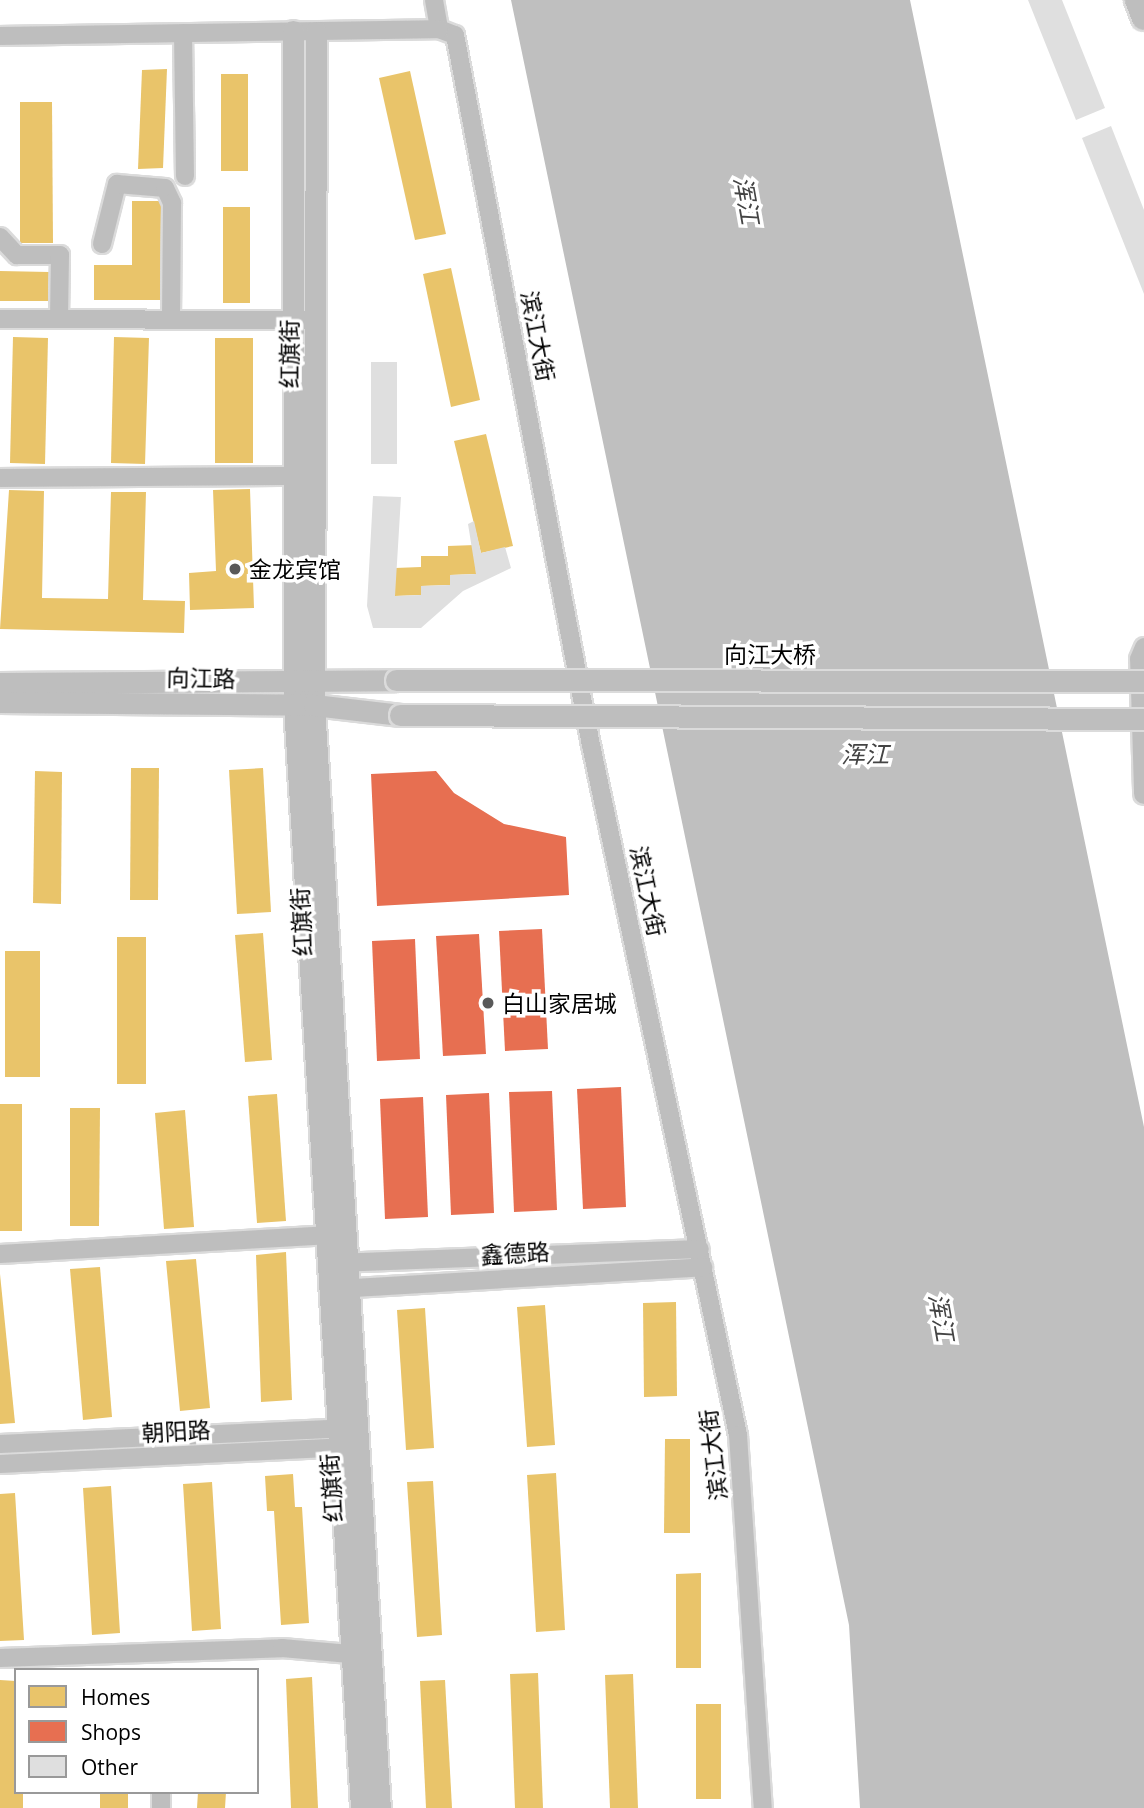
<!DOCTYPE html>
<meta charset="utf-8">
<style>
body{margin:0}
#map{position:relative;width:1144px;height:1808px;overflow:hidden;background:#fff;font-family:"Open Sans","Noto Sans SC",sans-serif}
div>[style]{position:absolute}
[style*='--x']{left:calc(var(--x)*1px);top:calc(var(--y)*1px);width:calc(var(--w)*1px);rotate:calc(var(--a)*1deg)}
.water>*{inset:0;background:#bfbfbf}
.homes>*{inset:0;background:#e9c46a}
.shops>*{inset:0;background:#e76f51}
.building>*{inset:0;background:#dfdfdf}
.roads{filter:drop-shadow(2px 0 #dbdbdb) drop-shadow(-2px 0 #dbdbdb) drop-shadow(0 2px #dbdbdb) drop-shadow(0 -2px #dbdbdb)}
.minor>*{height:18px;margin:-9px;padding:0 9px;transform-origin:9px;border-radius:9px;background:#bebebe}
.major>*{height:21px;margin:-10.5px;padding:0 10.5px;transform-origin:10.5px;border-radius:10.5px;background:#bebebe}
.highway>*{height:24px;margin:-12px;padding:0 12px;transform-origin:12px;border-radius:12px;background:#bebebe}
.bridges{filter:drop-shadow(2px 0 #dbdbdb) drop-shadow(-2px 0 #dbdbdb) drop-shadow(0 2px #dbdbdb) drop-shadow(0 -2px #dbdbdb)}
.major-bridge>*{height:21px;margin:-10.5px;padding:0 10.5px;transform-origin:10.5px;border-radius:10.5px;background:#bebebe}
.dots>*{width:19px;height:19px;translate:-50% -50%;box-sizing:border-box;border:4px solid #fff;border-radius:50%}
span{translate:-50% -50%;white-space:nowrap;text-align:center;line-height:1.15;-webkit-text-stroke:7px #fff;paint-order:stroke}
.street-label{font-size:23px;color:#000}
.poi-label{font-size:23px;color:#000}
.left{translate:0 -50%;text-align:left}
.water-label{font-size:24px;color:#444;font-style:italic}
.legend{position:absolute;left:14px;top:1668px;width:245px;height:126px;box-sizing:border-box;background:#fff;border:2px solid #999;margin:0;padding:9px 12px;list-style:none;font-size:21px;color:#000}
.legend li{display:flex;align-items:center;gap:14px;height:35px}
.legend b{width:35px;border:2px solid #999}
</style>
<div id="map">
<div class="water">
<div style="clip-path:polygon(511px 0,910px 0,1144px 1127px,1144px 1808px,860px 1808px,849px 1625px)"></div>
</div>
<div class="homes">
<div style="clip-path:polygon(167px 69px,163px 168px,138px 169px,142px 70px)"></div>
<div style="clip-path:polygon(410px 71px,446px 234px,415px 240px,379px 78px)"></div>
<div style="clip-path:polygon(221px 74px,248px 74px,248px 171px,221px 171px)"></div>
<div style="clip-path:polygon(20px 102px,52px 102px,53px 243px,20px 243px)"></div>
<div style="clip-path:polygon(132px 201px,163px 201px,163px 300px,94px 300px,94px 265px,132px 265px)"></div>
<div style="clip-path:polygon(223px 207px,250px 207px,250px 303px,223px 303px)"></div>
<div style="clip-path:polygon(451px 268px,480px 400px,451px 407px,423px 274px)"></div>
<div style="clip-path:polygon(0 271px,49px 272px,48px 301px,0 301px)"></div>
<div style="clip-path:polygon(13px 337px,48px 338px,45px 464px,10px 463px)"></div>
<div style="clip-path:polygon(114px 337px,149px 338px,145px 464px,111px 463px)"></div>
<div style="clip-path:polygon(215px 338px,253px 338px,253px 463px,215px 463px)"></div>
<div style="clip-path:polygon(486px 434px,513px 546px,481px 553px,454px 441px)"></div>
<div style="clip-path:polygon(250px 489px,254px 608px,190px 610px,189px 573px,216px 571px,213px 490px)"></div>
<div style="clip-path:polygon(9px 490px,44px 491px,42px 598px,108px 599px,111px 492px,146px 492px,143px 600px,185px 601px,184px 633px,0 629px)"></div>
<div style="clip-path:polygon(475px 545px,476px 574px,450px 575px,450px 585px,421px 586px,421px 595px,395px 596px,395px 568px,421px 567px,421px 556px,448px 556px,448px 546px)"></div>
<div style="clip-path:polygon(131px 768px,159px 768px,158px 900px,130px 900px)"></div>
<div style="clip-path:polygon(263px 768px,271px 912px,237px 914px,229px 770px)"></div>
<div style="clip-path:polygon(35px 771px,62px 772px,61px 904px,33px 903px)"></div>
<div style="clip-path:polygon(263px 933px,272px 1060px,245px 1062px,235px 935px)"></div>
<div style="clip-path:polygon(117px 937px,146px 937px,146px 1084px,117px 1084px)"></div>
<div style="clip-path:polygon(5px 951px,40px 951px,40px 1077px,5px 1077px)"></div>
<div style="clip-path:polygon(277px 1094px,286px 1221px,257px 1223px,248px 1096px)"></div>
<div style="clip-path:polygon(0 1104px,22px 1104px,22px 1231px,0 1231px)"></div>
<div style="clip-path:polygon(70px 1108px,100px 1108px,99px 1226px,70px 1226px)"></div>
<div style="clip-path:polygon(185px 1110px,194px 1227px,164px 1229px,155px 1113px)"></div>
<div style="clip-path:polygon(286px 1252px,292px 1400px,261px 1402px,256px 1255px)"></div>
<div style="clip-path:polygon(196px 1259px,210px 1408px,180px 1411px,166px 1261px)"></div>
<div style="clip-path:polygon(100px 1267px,112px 1417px,83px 1420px,70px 1269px)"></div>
<div style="clip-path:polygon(0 1274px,15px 1423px,0 1424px)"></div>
<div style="clip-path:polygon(676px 1302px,677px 1396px,644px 1397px,643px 1303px)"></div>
<div style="clip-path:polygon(545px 1305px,555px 1445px,527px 1447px,517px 1307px)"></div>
<div style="clip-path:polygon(425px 1308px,434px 1448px,406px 1450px,397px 1310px)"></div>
<div style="clip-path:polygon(665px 1439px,690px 1439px,690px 1533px,664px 1533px)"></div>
<div style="clip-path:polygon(556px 1473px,565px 1630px,536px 1632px,527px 1475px)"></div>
<div style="clip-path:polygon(293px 1474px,295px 1507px,302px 1507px,309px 1623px,281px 1625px,274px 1511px,267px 1511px,265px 1476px)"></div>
<div style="clip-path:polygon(433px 1481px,442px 1635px,417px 1637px,407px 1482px)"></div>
<div style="clip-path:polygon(212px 1482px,221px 1629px,192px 1631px,183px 1484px)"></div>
<div style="clip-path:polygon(111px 1486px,120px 1633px,92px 1635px,83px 1488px)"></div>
<div style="clip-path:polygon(15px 1493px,24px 1640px,0 1641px,0 1494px)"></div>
<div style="clip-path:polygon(701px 1573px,701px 1668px,676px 1668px,676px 1574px)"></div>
<div style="clip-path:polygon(538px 1673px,543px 1808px,515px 1808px,510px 1674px)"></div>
<div style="clip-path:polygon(633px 1674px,638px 1808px,610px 1808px,605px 1675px)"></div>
<div style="clip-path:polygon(312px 1677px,318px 1808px,291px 1808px,286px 1679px)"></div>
<div style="clip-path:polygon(0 1680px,16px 1681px,16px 1792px,23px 1792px,23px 1808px,0 1808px)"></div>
<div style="clip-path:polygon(445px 1680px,452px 1808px,426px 1808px,420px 1681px)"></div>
<div style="clip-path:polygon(696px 1704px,721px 1704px,721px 1799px,696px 1799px)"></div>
<div style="clip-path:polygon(100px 1792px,128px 1792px,128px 1808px,100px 1808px)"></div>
<div style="clip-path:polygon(198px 1792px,226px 1792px,225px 1808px,197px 1808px)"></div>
</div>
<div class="shops">
<div style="clip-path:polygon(436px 771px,454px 793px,504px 824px,566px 837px,569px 895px,377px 906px,371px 774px)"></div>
<div style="clip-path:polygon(542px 929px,548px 1049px,505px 1051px,499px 931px)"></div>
<div style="clip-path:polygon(479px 934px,486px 1054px,443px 1056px,436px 936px)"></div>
<div style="clip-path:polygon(415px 939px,420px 1059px,377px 1061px,372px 941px)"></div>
<div style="clip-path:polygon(621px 1087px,626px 1207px,583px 1209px,577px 1089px)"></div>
<div style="clip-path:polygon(552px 1091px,557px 1210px,514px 1212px,509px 1092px)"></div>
<div style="clip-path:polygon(489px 1093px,494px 1213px,451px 1215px,446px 1095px)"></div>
<div style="clip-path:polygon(423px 1097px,428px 1217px,385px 1219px,380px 1099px)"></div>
</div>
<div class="building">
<div style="clip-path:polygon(1028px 0,1062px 0,1105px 108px,1076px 120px)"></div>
<div style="clip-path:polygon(1111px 126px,1144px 210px,1144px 294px,1082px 138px)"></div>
<div style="clip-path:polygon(371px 362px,397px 362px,397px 464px,371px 464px)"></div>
<div style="clip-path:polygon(373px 496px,401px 497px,395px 596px,421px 595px,421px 586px,450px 585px,450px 575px,476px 574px,468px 524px,474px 521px,481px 553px,505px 547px,511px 568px,463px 591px,421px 628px,373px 628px,367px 606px)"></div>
</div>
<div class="roads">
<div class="minor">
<div style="--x:434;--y:0;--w:29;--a:80"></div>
<div style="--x:439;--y:29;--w:17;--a:21"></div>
<div style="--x:455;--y:35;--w:723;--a:79.16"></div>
<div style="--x:591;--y:745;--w:705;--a:77.97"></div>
<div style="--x:738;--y:1435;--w:374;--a:86.2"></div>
<div style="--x:183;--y:33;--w:143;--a:89.2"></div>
<div style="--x:0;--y:36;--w:439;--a:-0.9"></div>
<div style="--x:0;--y:237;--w:25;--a:47"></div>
<div style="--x:17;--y:255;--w:43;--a:0"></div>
<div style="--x:60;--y:255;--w:64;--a:90.9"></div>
<div style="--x:102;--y:244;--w:62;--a:-76"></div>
<div style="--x:117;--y:184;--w:48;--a:4.8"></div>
<div style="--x:165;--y:188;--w:17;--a:65"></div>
<div style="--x:172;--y:203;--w:116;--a:90.5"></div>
<div style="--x:0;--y:319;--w:315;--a:0.2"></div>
<div style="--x:0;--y:478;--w:305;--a:-0.4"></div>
<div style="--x:1143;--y:790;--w:131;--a:-91.7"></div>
<div style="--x:1139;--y:659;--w:13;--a:-67"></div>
<div style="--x:0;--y:1254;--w:327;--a:-3.3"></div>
<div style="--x:336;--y:1263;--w:364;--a:-2.2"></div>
<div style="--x:337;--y:1289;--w:367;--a:-3.4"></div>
<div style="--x:0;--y:1444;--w:351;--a:-2.6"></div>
<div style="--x:0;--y:1464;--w:353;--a:-2.8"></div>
<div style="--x:0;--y:1658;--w:282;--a:-2"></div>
<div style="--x:282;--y:1648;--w:68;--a:5"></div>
<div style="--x:161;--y:1808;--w:16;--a:-90"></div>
</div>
<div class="major">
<div style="--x:293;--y:31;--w:674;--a:89.91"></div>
<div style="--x:294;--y:705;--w:1105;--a:86.52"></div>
<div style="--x:316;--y:32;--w:673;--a:90.17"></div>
<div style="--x:314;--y:705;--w:1105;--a:86.58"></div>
<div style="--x:0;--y:683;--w:396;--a:-0.4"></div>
<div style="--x:0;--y:702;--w:314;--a:0.5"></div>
<div style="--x:314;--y:705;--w:87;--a:6.6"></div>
<div style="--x:1144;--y:790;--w:3;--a:90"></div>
</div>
<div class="highway">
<div style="--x:1137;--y:0;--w:19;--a:69"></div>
</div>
</div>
<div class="bridges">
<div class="major-bridge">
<div style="--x:396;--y:680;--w:748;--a:0.08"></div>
<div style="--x:400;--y:715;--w:744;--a:0.31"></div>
</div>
</div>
<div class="dots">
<div style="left:235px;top:569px;background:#595959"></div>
<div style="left:488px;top:1003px;background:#595959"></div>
</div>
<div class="street-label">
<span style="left:538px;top:336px;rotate:79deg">滨江大街</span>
<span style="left:289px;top:354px;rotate:-90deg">红旗街</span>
<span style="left:770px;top:654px">向江大桥</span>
<span style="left:201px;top:678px;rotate:1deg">向江路</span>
<span style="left:648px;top:891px;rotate:78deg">滨江大街</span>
<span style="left:301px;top:922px;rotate:-93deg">红旗街</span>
<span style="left:515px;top:1253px;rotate:-3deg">鑫德路</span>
<span style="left:176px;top:1431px;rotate:-3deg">朝阳路</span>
<span style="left:713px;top:1455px;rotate:-97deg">滨江大街</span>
<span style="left:331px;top:1488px;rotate:-94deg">红旗街</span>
</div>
<div class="poi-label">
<span class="left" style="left:249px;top:569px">金龙宾馆</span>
<span class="left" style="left:502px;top:1003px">白山家居城</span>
</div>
<div class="water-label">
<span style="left:747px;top:200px;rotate:80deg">浑江</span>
<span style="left:865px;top:754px">浑江</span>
<span style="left:942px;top:1317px;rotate:80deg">浑江</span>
</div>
<ul class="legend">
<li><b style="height:19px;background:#e9c46a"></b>Homes</li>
<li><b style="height:19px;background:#e76f51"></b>Shops</li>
<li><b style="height:19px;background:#dfdfdf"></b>Other</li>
</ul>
</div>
